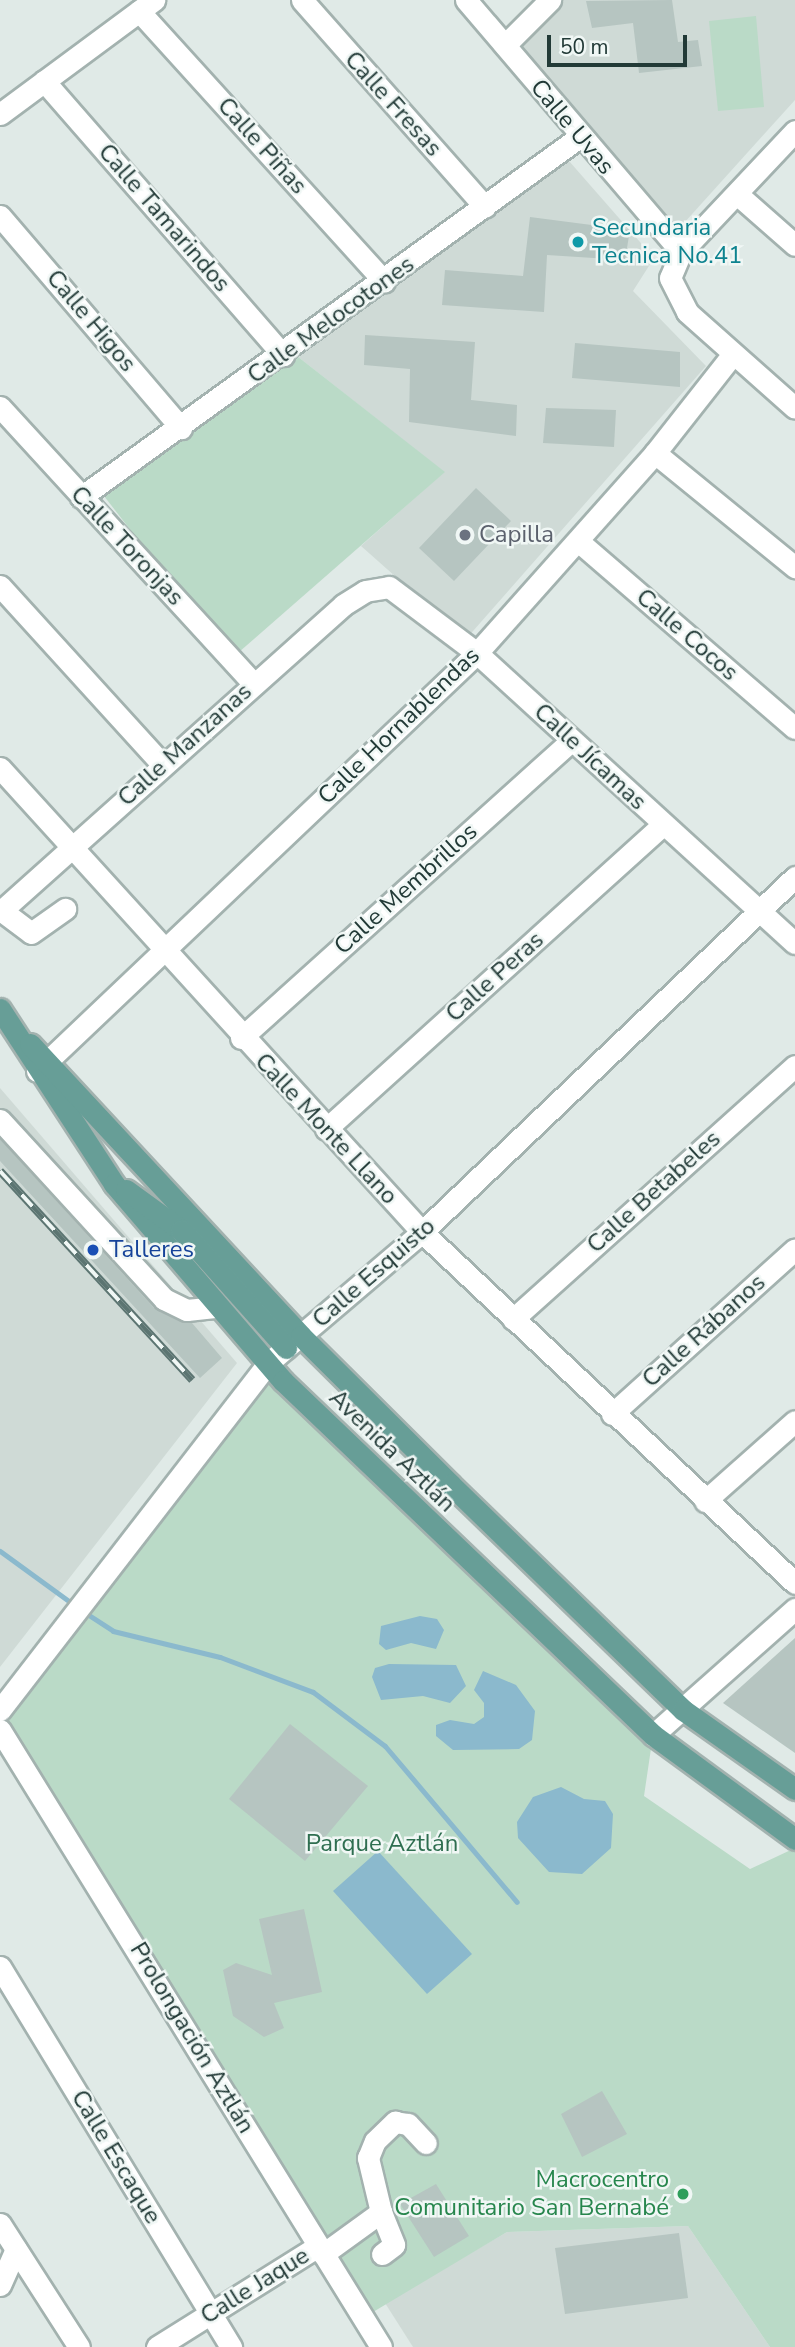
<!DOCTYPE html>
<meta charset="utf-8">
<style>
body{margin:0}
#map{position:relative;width:795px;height:2347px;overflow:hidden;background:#e0eae7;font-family:"Nunito Sans",sans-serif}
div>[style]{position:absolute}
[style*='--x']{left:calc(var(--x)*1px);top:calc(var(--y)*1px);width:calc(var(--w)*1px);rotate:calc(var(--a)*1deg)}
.built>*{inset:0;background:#cfdad6}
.green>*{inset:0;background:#badac7}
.water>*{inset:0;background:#8bb9cd}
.stream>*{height:5px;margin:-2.5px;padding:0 2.5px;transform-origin:2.5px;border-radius:2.5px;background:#8bb9cd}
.building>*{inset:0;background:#b6c5c1}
.roads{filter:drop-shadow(2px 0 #a3b2af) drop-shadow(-2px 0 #a3b2af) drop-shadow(0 2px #a3b2af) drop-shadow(0 -2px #a3b2af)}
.minor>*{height:21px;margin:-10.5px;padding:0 10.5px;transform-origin:10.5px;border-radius:10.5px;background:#fff}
.major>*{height:21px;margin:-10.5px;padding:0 10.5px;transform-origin:10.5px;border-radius:10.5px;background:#679e97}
.rail>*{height:8px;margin-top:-4px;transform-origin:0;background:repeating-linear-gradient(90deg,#f0f7f5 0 16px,#5c7572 0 32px);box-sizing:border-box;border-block:2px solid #5c7572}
.dots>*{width:19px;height:19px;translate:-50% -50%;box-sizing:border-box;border:4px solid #f0f7f5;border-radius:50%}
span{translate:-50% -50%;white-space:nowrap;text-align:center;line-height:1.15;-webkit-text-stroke:5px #f0f7f5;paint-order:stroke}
.street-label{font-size:24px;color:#223a37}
.culture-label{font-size:24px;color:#0d838f}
.left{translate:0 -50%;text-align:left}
.worship-label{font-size:24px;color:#5b616d}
.transit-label{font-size:24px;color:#164399}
.park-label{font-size:24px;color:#2e6e50}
.leisure-label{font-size:24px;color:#27864d}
.right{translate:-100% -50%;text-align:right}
.scale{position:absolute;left:547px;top:35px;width:140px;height:32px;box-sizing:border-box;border:4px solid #223a37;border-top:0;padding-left:9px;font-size:21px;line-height:24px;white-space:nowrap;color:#223a37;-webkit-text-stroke:5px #f0f7f5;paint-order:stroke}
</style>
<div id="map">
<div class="built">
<div style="clip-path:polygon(561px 0,795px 0,795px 100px,675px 233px,511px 50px)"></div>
<div style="clip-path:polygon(569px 161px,654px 258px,633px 291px,706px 366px,466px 639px,361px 546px,444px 472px,297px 356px)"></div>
<div style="clip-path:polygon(0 1088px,237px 1363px,0 1667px)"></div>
<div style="clip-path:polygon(688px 2226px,770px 2347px,413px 2347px,385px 2303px,507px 2232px)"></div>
</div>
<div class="green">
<div style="clip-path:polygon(756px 16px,764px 107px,718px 111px,709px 21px)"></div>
<div style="clip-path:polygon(297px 356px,445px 472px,231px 659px,104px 496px)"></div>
<div style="clip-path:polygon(267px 1364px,653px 1735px,644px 1796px,750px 1869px,795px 1848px,795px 2347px,770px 2347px,688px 2226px,507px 2232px,363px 2318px,0 1730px,0 1710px)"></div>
</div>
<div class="water">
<div style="clip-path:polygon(420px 1616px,437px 1619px,444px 1630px,436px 1649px,411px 1643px,386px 1650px,379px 1644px,381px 1626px)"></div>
<div style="clip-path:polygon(389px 1664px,456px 1665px,466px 1686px,450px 1703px,423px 1696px,381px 1700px,372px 1677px,375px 1668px)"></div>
<div style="clip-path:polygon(483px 1671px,516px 1685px,535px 1711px,532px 1740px,519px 1749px,453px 1750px,436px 1736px,436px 1725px,450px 1720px,474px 1724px,484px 1717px,484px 1703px,474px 1690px)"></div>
<div style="clip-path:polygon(561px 1787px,584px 1799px,605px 1801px,613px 1814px,611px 1848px,582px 1874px,549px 1872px,518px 1838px,517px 1822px,533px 1797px)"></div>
<div style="clip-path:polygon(378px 1851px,472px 1954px,427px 1994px,333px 1891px)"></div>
</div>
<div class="stream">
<div style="--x:0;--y:1551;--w:90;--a:36"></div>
<div style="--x:81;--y:1610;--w:38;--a:33"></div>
<div style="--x:113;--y:1631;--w:110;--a:13.7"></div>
<div style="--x:220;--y:1657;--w:99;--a:20.6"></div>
<div style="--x:313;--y:1692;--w:90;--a:36.9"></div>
<div style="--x:385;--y:1746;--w:204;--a:49.8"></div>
</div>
<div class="building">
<div style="clip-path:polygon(672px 0,678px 42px,698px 40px,702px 66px,639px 73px,633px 23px,592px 28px,586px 1px)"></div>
<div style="clip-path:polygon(530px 217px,630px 230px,625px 260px,547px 255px,544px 312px,442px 305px,445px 270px,523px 276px)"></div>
<div style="clip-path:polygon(365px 335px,475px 342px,471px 400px,517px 405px,516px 436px,409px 422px,410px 369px,364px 365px)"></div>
<div style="clip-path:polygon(575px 343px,680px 352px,680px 387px,572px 378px)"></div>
<div style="clip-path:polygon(546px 408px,616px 410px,614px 447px,543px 443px)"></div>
<div style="clip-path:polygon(476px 488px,511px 521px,454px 581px,419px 548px)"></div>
<div style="clip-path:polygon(0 1139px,154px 1308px,192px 1323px,222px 1358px,200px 1378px,0 1161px)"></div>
<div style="clip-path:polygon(795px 1638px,795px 1753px,723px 1703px)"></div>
<div style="clip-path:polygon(290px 1724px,368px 1786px,305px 1861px,229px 1799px)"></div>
<div style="clip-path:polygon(304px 1909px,322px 1992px,274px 2003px,284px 2028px,264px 2037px,233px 2016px,223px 1970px,236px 1963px,272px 1975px,259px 1919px)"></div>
<div style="clip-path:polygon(602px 2091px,627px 2134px,582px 2157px,561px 2114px)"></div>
<div style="clip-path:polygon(436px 2184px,469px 2236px,434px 2257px,400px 2204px)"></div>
<div style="clip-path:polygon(679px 2233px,688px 2298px,565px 2314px,555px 2248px)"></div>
</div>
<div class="roads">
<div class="minor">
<div style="--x:302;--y:0;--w:276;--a:48.5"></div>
<div style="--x:466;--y:0;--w:331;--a:49.5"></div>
<div style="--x:139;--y:11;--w:365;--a:47.8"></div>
<div style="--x:505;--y:45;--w:64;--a:-45"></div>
<div style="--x:44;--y:81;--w:364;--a:48.9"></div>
<div style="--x:0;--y:114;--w:192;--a:-36.5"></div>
<div style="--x:795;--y:131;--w:166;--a:133.3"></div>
<div style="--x:681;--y:252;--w:28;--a:113"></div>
<div style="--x:670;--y:278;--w:38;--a:63"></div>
<div style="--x:687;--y:312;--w:144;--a:41.6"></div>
<div style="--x:737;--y:194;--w:77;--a:41.3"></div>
<div style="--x:0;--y:216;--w:279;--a:49.5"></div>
<div style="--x:0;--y:407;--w:376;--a:47.5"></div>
<div style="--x:655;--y:453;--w:181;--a:39.2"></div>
<div style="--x:81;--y:497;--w:613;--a:-35.84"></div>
<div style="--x:578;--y:541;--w:286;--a:40.8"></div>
<div style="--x:0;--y:586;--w:242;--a:47.7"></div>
<div style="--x:0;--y:768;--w:627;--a:47.71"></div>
<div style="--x:422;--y:1232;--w:512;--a:43.26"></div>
<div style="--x:2;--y:911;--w:36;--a:37"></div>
<div style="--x:31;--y:933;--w:42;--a:-35.2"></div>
<div style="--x:0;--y:912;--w:460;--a:-41.8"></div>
<div style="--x:343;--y:605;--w:26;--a:-32"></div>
<div style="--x:365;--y:591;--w:24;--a:-9"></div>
<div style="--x:389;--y:587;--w:110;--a:36.9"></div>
<div style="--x:477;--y:653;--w:430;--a:42.4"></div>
<div style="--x:241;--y:1038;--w:445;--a:-42"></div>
<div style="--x:37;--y:1071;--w:607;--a:-43.53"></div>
<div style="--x:477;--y:653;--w:268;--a:-48.3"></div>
<div style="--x:655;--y:453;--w:126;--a:-51.8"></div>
<div style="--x:0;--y:1120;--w:243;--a:47.5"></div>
<div style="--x:164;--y:1299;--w:25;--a:26"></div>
<div style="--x:187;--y:1310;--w:30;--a:-6"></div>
<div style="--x:326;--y:1129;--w:454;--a:-42.1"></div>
<div style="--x:513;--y:1319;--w:379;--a:-41.9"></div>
<div style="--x:612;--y:1414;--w:246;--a:-42"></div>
<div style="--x:705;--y:1501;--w:120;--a:-41.6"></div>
<div style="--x:0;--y:1710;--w:437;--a:-52.3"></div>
<div style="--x:267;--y:1364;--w:204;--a:-40.4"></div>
<div style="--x:422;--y:1232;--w:515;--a:-43.58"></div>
<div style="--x:0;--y:1730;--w:725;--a:58.3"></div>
<div style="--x:653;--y:1735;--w:190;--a:-41.6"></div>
<div style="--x:0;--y:1967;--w:445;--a:58.7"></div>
<div style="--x:381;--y:2212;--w:35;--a:68"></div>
<div style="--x:394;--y:2245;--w:15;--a:143"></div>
<div style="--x:0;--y:2224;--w:146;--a:57.3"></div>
<div style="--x:323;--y:2254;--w:72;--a:-35.9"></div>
<div style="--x:381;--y:2212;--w:56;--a:-103.5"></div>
<div style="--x:368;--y:2158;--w:18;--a:-68"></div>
<div style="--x:375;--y:2141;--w:28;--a:-44"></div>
<div style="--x:395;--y:2122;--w:13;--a:9"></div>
<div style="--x:408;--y:2124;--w:26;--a:47"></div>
<div style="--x:0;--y:2285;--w:39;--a:-66"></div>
<div style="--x:157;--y:2347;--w:190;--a:-32.1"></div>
</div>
<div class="major">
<div style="--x:0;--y:1009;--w:209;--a:56.9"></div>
<div style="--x:114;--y:1184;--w:260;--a:49.4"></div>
<div style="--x:283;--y:1381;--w:512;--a:43.73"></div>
<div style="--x:653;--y:1735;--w:176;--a:36.2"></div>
<div style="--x:30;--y:1044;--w:398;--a:47.1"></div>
<div style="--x:301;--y:1336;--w:211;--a:44.8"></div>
<div style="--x:451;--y:1485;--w:323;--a:44.1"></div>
<div style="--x:683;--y:1710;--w:137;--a:35.2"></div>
<div style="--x:126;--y:1190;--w:68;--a:36"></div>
<div style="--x:181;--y:1230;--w:158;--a:48.3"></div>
</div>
</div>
<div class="rail">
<div style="--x:0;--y:1171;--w:284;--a:47.4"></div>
</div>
<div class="dots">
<div style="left:578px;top:242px;background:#0f9aa8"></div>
<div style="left:465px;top:535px;background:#6b7280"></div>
<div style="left:93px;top:1250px;background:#1a4fb4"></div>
<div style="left:683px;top:2194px;background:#2e9e5b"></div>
</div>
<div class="street-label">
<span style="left:393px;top:104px;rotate:48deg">Calle Fresas</span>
<span style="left:572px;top:127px;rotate:50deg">Calle Uvas</span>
<span style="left:262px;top:146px;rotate:48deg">Calle Piñas</span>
<span style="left:164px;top:218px;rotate:49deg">Calle Tamarindos</span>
<span style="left:331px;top:320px;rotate:-36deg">Calle Melocotones</span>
<span style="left:91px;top:321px;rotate:50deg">Calle Higos</span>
<span style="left:127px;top:546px;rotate:47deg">Calle Toronjas</span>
<span style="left:687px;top:635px;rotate:41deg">Calle Cocos</span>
<span style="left:399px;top:726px;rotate:-44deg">Calle Hornablendas</span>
<span style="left:185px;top:745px;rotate:-42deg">Calle Manzanas</span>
<span style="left:590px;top:757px;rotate:43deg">Calle Jícamas</span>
<span style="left:406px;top:889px;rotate:-42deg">Calle Membrillos</span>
<span style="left:495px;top:977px;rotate:-42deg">Calle Peras</span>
<span style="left:326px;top:1129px;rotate:47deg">Calle Monte Llano</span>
<span style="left:654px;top:1192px;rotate:-42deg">Calle Betabeles</span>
<span style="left:374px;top:1273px;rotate:-41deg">Calle Esquisto</span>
<span style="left:704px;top:1331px;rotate:-42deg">Calle Rábanos</span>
<span style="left:392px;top:1451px;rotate:44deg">Avenida Aztlán</span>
<span style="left:192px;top:2038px;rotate:59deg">Prolongación Aztlán</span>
<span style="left:116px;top:2157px;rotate:59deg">Calle Escaque</span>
<span style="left:255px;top:2286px;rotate:-32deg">Calle Jaque</span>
</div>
<div class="culture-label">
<span class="left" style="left:592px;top:242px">Secundaria<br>Tecnica No.41</span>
</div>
<div class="worship-label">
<span class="left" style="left:479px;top:535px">Capilla</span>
</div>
<div class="transit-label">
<span class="left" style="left:109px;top:1250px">Talleres</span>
</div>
<div class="park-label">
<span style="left:382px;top:1844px">Parque Aztlán</span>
</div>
<div class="leisure-label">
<span class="right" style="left:669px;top:2194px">Macrocentro<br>Comunitario San Bernabé</span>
</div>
<div class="scale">50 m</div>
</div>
